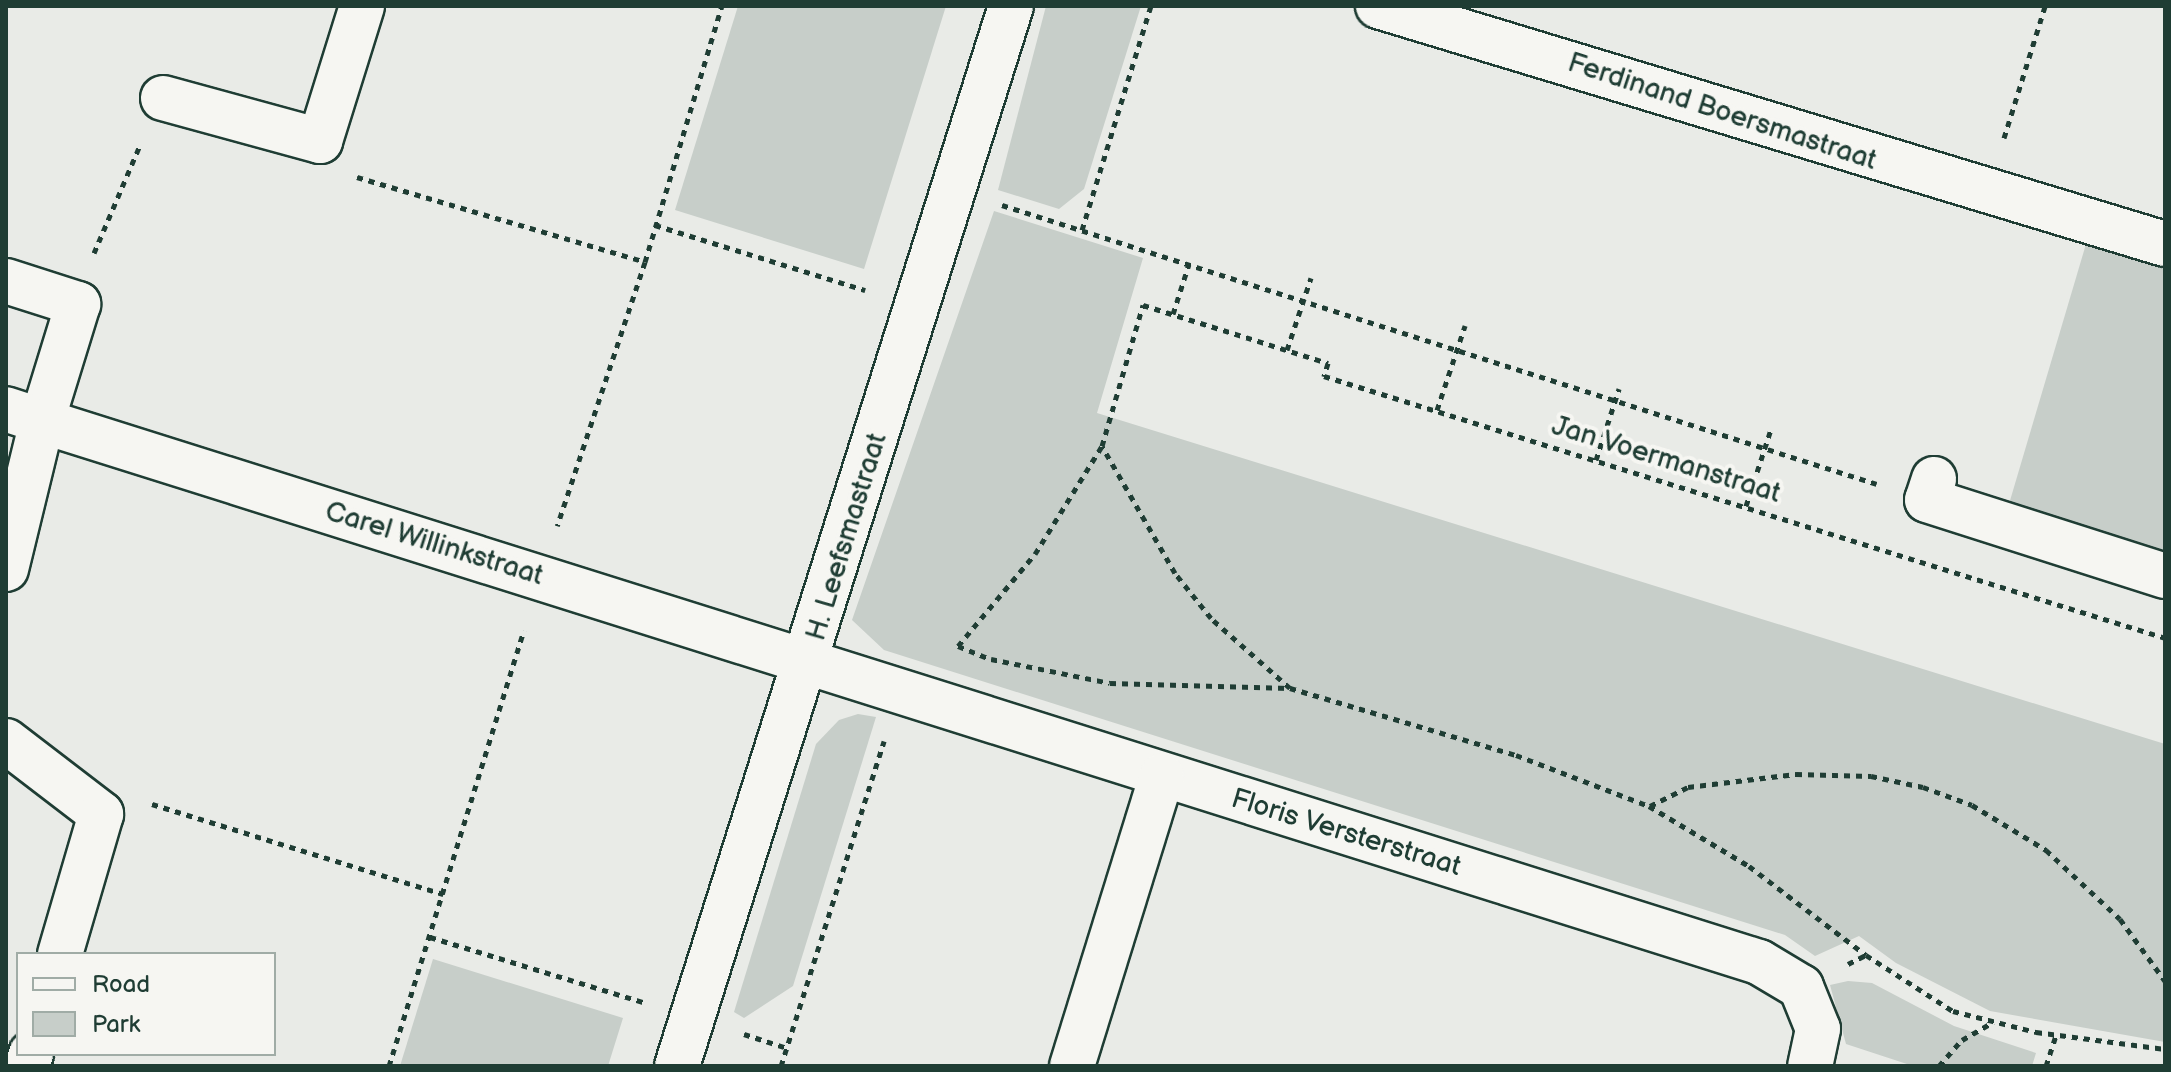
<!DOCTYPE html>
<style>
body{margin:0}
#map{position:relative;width:2171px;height:1072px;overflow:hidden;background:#e9ebe7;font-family:"Balsamiq Sans",sans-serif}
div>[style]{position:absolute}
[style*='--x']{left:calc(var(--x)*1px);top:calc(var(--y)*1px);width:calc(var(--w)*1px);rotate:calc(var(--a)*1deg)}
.green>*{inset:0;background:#c7cec9}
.path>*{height:5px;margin-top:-2.5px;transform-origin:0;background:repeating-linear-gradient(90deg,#1f3d34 0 6px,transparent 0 12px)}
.roads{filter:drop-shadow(2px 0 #1f3d34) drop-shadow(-2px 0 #1f3d34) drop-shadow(0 2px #1f3d34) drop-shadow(0 -2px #1f3d34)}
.minor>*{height:44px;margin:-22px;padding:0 22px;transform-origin:22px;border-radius:22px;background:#f6f6f2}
span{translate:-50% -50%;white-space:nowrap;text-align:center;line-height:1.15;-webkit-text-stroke:8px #f6f6f2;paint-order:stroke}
.street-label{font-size:28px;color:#1f3d34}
.frame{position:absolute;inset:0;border:8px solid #1f3d34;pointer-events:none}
.legend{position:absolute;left:16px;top:952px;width:260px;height:104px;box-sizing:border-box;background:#f6f6f2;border:2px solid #a0aca6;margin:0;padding:10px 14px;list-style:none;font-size:24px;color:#1f3d34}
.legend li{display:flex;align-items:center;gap:16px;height:40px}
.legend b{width:40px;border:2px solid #a0aca6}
</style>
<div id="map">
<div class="green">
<div style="clip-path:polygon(738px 6px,946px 6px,864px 269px,675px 210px)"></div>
<div style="clip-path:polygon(1046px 6px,1141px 6px,1084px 189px,1059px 209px,998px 190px)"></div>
<div style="clip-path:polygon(994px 211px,1143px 258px,1097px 413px,2165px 744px,2165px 1042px,1990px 1011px,1896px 963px,1859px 936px,1815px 956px,1785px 935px,884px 650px,852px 620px)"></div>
<div style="clip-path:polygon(2086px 244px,2165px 262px,2165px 552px,2009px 504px)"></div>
<div style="clip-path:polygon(858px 714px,876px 717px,793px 986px,744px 1018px,734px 1012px,816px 744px,839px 720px)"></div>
<div style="clip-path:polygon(433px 959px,623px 1018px,608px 1066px,400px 1066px)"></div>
<div style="clip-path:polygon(1848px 981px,1872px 983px,1954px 1026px,2036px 1053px,2032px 1066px,1913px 1066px,1846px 1044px,1830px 985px)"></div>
</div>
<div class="path">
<div style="--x:2004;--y:138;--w:138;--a:-72.7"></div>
<div style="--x:357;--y:177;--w:300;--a:16.4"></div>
<div style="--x:645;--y:262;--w:278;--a:108.4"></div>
<div style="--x:1002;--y:205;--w:918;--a:17.69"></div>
<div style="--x:655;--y:225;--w:220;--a:17.2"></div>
<div style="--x:1082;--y:230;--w:234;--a:-72.9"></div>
<div style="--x:94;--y:253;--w:117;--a:-66.9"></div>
<div style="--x:645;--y:262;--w:267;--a:-73.3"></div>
<div style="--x:1173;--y:314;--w:52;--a:-72.3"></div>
<div style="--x:1287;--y:350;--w:76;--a:-71.6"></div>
<div style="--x:1437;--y:410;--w:89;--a:-71.6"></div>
<div style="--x:1596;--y:460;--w:75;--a:-72.1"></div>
<div style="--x:1746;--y:506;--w:81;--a:-72"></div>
<div style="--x:958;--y:646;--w:35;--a:22"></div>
<div style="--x:991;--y:659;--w:121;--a:11.4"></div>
<div style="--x:1110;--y:683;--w:180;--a:1.6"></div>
<div style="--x:1290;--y:688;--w:236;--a:16.5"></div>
<div style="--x:1516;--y:755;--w:142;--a:21"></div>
<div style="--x:1649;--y:806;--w:117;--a:31"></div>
<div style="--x:1749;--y:866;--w:147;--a:37.3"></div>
<div style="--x:1866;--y:955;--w:103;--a:32.8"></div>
<div style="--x:1953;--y:1011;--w:86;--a:14.2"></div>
<div style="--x:2036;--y:1032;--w:130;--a:7.5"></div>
<div style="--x:958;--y:646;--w:120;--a:-50.1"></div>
<div style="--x:1035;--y:554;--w:127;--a:-58.2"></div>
<div style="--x:1290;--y:688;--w:106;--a:-138.5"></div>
<div style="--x:1211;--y:618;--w:58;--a:-128.7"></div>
<div style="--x:1175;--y:573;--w:146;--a:-119.9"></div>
<div style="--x:1102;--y:446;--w:147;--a:-73.8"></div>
<div style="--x:1143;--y:305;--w:194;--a:17.4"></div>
<div style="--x:1328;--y:363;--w:14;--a:107"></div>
<div style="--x:1324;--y:376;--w:881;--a:17.3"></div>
<div style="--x:152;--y:804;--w:305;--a:17.2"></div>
<div style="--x:1650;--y:806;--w:42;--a:-26.6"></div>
<div style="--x:1688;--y:787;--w:109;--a:-6.9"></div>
<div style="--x:1796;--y:774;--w:75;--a:1.5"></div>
<div style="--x:1871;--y:776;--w:53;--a:11.9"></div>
<div style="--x:1923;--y:787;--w:52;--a:20.2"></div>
<div style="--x:1972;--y:805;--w:87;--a:31.3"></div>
<div style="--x:2046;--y:850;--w:101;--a:43"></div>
<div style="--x:2120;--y:919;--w:77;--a:54"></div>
<div style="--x:430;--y:937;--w:223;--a:17"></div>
<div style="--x:1848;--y:964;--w:20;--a:-27"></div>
<div style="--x:744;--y:1034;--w:45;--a:18"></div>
<div style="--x:389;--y:1066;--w:456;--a:-72.8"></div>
<div style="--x:781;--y:1066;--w:341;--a:-72.4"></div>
<div style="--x:1939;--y:1066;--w:35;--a:-49"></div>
<div style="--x:1962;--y:1040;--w:36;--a:-30"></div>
<div style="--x:2046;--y:1066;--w:33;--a:-72"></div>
</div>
<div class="roads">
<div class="minor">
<div style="--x:1378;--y:6;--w:822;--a:16.83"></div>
<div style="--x:163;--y:98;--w:163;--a:15.3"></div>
<div style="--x:320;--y:141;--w:141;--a:-72.7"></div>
<div style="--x:6;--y:281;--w:76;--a:17.7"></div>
<div style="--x:78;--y:304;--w:122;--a:107.1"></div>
<div style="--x:42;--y:421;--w:38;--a:-162"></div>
<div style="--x:1934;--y:479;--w:22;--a:108"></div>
<div style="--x:1927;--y:500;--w:250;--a:17.7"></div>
<div style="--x:6;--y:569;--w:152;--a:-76.3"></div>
<div style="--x:42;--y:421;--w:1800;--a:17.49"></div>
<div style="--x:1759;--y:962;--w:49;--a:30.8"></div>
<div style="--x:1801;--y:987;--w:45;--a:68"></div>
<div style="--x:1818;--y:1029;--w:38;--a:102"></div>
<div style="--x:6;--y:741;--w:120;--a:37.5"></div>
<div style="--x:101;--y:814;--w:146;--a:106.3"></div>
<div style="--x:27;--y:1066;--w:13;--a:-72"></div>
<div style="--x:677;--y:1066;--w:1111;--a:-72.51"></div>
<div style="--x:1072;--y:1066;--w:304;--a:-72.8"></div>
</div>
</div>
<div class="street-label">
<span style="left:1722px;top:112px;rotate:18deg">Ferdinand Boersmastraat</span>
<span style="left:1666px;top:460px;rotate:17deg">Jan Voermanstraat</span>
<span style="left:847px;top:537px;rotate:-73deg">H. Leefsmastraat</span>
<span style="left:434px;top:544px;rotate:17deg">Carel Willinkstraat</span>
<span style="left:1346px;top:833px;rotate:17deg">Floris Versterstraat</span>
</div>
<div class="frame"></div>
<ul class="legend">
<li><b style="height:10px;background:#f6f6f2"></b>Road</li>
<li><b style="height:22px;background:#c7cec9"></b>Park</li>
</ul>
</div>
